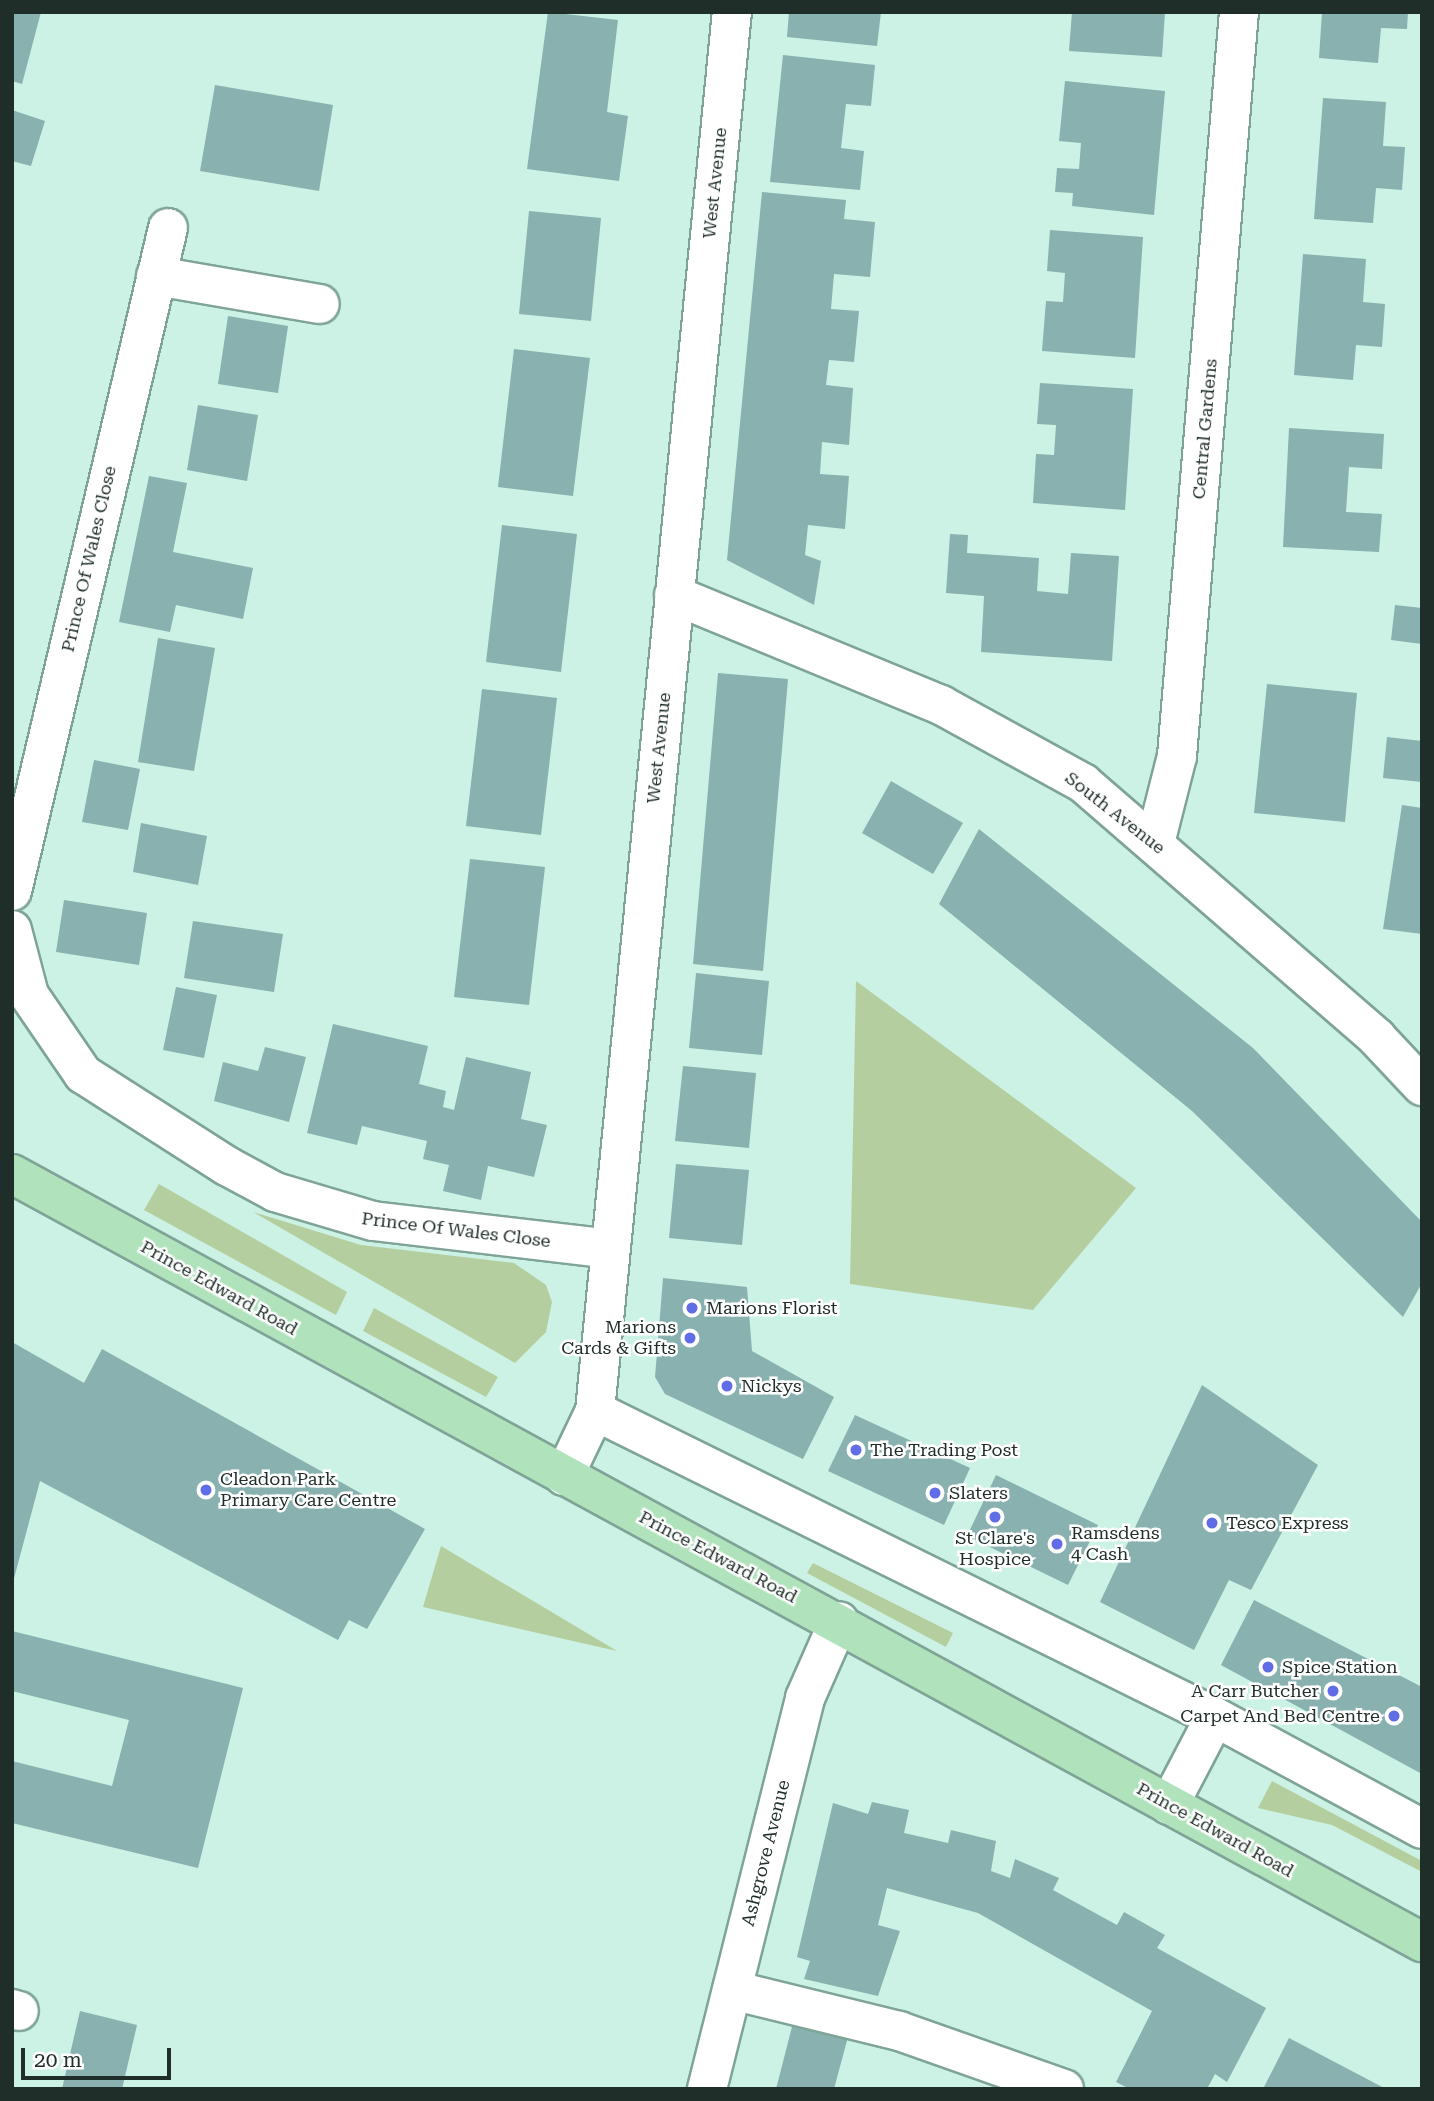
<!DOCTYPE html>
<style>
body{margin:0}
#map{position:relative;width:1434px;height:2101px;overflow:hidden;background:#cbf2e4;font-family:"Roboto Serif",serif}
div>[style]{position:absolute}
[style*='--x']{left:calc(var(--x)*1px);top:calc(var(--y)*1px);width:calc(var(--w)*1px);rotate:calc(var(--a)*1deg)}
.green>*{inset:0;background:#b5ce9f}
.building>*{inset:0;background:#88b1af}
.roads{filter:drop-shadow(2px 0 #7fa497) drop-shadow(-2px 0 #7fa497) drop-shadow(0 2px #7fa497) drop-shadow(0 -2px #7fa497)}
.street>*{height:38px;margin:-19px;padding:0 19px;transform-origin:19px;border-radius:19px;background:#fff}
.primary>*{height:38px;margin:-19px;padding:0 19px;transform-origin:19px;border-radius:19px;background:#b0e2bc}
.dots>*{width:19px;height:19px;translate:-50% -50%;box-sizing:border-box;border:4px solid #fff;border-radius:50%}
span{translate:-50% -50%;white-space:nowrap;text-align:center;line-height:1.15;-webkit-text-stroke:5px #fff;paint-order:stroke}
.street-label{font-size:18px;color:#1f2e29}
.poi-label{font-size:18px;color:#1f2e29}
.left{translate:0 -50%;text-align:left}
.right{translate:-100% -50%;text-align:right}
.frame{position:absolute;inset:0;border:14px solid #1f2e29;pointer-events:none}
.scale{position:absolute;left:21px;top:2048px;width:150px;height:32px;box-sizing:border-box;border:4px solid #1f2e29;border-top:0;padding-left:9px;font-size:21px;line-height:24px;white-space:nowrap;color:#1f2e29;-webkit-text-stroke:5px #fff;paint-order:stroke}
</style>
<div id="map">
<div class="green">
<div style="clip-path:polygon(856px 981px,1136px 1188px,1033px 1310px,850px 1284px)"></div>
<div style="clip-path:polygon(159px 1184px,347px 1292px,336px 1315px,144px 1210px)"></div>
<div style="clip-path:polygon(253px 1212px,361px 1245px,514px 1263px,546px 1285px,552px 1302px,546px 1332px,515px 1363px)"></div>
<div style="clip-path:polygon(374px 1308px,498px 1377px,486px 1397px,363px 1331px)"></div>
<div style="clip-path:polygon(441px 1546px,617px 1651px,423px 1607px)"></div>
<div style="clip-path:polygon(813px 1563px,953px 1633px,946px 1647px,807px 1573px)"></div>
<div style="clip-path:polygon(1272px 1781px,1422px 1861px,1422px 1872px,1332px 1825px,1258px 1808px)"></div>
</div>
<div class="building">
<div style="clip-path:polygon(12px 12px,41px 12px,22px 84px,12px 81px)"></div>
<div style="clip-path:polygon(548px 12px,618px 20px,607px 112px,628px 116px,619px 181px,527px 169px)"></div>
<div style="clip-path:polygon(789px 12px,881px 12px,877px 46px,787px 37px)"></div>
<div style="clip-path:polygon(1072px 12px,1165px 12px,1162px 57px,1069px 51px)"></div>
<div style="clip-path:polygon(1322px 12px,1408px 12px,1407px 29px,1381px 28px,1378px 63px,1319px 58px)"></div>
<div style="clip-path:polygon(783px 55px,875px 65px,871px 106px,846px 104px,841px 148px,864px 151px,860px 190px,770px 182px)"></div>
<div style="clip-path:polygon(1065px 81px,1165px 91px,1154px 215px,1072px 206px,1073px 193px,1055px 192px,1057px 168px,1079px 169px,1081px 143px,1059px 141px)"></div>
<div style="clip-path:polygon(215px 85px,333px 105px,319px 191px,200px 171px)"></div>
<div style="clip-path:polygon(1323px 98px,1386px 102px,1383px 146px,1405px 147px,1402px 190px,1376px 188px,1373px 223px,1314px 219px)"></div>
<div style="clip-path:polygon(12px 110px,45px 121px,31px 166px,12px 161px)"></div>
<div style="clip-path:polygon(762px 192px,846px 200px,844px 219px,875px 222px,870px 277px,834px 274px,831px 309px,859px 311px,854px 362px,829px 360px,826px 385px,853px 388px,849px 445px,822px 442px,820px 474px,849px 476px,845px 529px,808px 525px,805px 555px,821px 561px,814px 605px,727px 560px)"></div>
<div style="clip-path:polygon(529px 211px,601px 218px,591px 321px,519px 314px)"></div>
<div style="clip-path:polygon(1050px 230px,1143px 237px,1135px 358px,1042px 351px,1046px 301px,1063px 302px,1065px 273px,1047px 271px)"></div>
<div style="clip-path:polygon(1303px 254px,1366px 259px,1363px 302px,1385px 304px,1382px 347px,1356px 345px,1353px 380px,1294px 375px)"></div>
<div style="clip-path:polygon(228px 316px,288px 326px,278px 393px,218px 384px)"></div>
<div style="clip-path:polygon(514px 349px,590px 358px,573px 496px,498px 487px)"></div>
<div style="clip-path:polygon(1040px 383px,1133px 389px,1125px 510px,1033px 503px,1036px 454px,1054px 455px,1056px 425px,1037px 424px)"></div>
<div style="clip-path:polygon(198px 405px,258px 415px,247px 481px,187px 470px)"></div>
<div style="clip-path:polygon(1289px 428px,1384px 434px,1382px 469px,1349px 467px,1346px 512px,1382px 514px,1379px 552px,1283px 547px)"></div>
<div style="clip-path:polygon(149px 476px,187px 483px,173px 552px,253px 568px,243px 619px,176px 605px,170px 632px,119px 622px)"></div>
<div style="clip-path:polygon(502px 525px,577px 534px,561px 672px,486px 662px)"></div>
<div style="clip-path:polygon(950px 534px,968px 535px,967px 553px,1039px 558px,1037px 591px,1068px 594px,1071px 553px,1119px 556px,1112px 661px,981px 652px,984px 596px,946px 593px)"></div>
<div style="clip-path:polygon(1395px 605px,1422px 608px,1422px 644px,1391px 640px)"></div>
<div style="clip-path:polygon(158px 638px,215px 648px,194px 771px,138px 762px)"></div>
<div style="clip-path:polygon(718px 673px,788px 679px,763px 971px,693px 964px)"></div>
<div style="clip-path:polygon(1267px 684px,1357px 693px,1345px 822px,1254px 813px)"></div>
<div style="clip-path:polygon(482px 689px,557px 698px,541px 835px,466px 826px)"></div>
<div style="clip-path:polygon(1387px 737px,1422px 741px,1422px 782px,1383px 778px)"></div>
<div style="clip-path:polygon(94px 760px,140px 769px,128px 830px,82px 822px)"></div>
<div style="clip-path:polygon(891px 781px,963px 823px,933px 874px,862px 833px)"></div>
<div style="clip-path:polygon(1402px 805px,1422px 808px,1422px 934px,1383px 929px)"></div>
<div style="clip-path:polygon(141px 823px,207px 836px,198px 885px,133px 872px)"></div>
<div style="clip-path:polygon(979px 829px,1253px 1048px,1422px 1222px,1422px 1283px,1403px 1317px,1192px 1111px,939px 904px)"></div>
<div style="clip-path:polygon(470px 859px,545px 867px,529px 1005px,454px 997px)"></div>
<div style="clip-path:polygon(64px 900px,147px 913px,139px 965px,56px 952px)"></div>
<div style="clip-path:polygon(193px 921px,283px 934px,274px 992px,184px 978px)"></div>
<div style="clip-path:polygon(696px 973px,769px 981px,762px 1055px,689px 1048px)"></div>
<div style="clip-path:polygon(176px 987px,217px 995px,204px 1058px,163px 1050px)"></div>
<div style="clip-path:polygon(333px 1024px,428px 1046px,419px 1084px,446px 1091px,443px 1107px,454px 1110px,466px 1057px,531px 1072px,521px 1119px,547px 1125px,534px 1177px,488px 1166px,481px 1200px,443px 1191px,449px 1165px,423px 1159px,427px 1141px,362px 1126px,357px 1145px,307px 1133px)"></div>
<div style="clip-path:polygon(265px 1047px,306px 1057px,289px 1122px,214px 1101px,223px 1062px,258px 1071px)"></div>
<div style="clip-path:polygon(683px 1066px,756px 1073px,749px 1148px,675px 1141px)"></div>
<div style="clip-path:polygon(676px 1164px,749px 1170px,742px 1245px,669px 1238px)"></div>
<div style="clip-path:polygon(663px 1278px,747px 1287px,752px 1351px,834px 1397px,803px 1459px,665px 1394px,655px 1377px)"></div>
<div style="clip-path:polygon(12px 1342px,84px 1383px,102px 1349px,425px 1529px,367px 1629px,349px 1620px,338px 1640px,40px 1481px,12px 1586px)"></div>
<div style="clip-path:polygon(1202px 1385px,1318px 1465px,1251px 1590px,1229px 1580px,1194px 1650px,1100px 1602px)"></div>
<div style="clip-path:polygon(855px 1415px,970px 1468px,944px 1525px,828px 1471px)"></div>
<div style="clip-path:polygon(996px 1475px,1098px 1525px,1068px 1585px,967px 1536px)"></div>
<div style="clip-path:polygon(1254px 1600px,1422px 1687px,1422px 1774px,1221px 1665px)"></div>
<div style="clip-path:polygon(12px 1631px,243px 1688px,198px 1868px,12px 1823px,12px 1761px,112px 1786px,129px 1720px,12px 1691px)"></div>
<div style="clip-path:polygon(872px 1802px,909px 1810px,904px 1833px,948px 1843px,951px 1830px,996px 1841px,991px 1871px,1010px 1878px,1015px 1859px,1059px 1878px,1053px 1890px,1117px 1925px,1124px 1912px,1165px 1935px,1157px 1948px,1266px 2008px,1227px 2082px,1215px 2074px,1207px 2089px,1130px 2089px,1116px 2082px,1152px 2011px,978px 1913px,887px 1888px,878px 1925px,900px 1931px,878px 1996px,804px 1979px,810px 1961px,797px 1957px,833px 1803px,868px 1814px)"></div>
<div style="clip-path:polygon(80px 2011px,137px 2025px,122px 2089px,62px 2089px)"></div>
<div style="clip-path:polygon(794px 2019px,849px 2033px,834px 2089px,776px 2089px)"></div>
<div style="clip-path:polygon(1289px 2038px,1386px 2089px,1263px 2089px)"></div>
</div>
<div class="roads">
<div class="street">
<div style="--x:156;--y:276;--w:166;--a:9.7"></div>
<div style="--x:674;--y:595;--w:289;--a:22.4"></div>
<div style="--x:941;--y:705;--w:162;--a:28.8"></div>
<div style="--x:1083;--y:783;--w:389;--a:40.9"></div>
<div style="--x:1377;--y:1038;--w:66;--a:46.8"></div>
<div style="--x:1155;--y:843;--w:90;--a:-75.8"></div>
<div style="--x:1177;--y:756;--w:747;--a:-85.24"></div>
<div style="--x:12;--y:891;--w:681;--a:-76.76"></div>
<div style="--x:12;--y:930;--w:67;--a:75.3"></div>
<div style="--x:29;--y:995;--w:96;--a:55.6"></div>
<div style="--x:83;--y:1074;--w:171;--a:32.6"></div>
<div style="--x:227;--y:1166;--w:55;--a:28.4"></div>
<div style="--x:275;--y:1192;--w:102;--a:16.5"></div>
<div style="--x:373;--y:1221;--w:239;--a:6.7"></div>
<div style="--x:595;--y:1411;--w:691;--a:26.27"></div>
<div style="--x:1215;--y:1717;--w:235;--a:28.4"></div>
<div style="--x:564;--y:1476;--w:72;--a:-64.5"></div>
<div style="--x:595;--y:1411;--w:1406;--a:-84.41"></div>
<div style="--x:1169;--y:1805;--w:99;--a:-62.4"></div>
<div style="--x:732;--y:1990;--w:172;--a:13.8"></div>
<div style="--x:899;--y:2031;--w:175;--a:19.4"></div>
<div style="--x:12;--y:2009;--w:7;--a:16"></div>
<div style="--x:707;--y:2089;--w:403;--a:-75.9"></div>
<div style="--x:805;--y:1698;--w:84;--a:-66.2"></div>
</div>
<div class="primary">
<div style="--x:12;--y:1174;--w:1606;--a:28.58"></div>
</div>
</div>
<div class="dots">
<div style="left:692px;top:1308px;background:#616de6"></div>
<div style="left:690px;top:1338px;background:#616de6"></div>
<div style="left:727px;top:1386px;background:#616de6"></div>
<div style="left:856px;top:1450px;background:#616de6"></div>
<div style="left:206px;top:1490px;background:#616de6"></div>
<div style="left:935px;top:1493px;background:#616de6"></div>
<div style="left:995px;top:1517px;background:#616de6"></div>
<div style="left:1212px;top:1523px;background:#616de6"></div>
<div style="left:1057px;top:1544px;background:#616de6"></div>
<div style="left:1268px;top:1667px;background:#616de6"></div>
<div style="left:1333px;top:1691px;background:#616de6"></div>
<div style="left:1394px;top:1716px;background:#616de6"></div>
</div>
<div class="street-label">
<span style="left:715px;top:183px;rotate:-84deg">West Avenue</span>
<span style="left:1205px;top:429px;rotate:-85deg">Central Gardens</span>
<span style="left:89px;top:559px;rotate:-77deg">Prince Of Wales Close</span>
<span style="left:659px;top:748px;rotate:-84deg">West Avenue</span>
<span style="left:1115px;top:813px;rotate:38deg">South Avenue</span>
<span style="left:456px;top:1230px;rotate:7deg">Prince Of Wales Close</span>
<span style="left:219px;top:1288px;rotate:29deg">Prince Edward Road</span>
<span style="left:718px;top:1557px;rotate:28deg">Prince Edward Road</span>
<span style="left:1215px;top:1830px;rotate:29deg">Prince Edward Road</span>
<span style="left:766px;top:1853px;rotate:-76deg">Ashgrove Avenue</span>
</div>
<div class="poi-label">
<span class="left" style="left:706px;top:1308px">Marions Florist</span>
<span class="right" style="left:676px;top:1338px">Marions<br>Cards &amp; Gifts</span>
<span class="left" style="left:741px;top:1386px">Nickys</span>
<span class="left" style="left:870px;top:1450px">The Trading Post</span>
<span class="left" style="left:220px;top:1490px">Cleadon Park<br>Primary Care Centre</span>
<span class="left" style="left:949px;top:1493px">Slaters</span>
<span class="left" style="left:1226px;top:1523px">Tesco Express</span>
<span class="left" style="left:1071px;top:1544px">Ramsdens<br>4 Cash</span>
<span style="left:995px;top:1549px">St Clare's<br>Hospice</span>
<span class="left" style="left:1282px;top:1667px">Spice Station</span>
<span class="right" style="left:1319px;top:1691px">A Carr Butcher</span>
<span class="right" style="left:1380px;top:1716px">Carpet And Bed Centre</span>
</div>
<div class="frame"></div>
<div class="scale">20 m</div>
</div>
